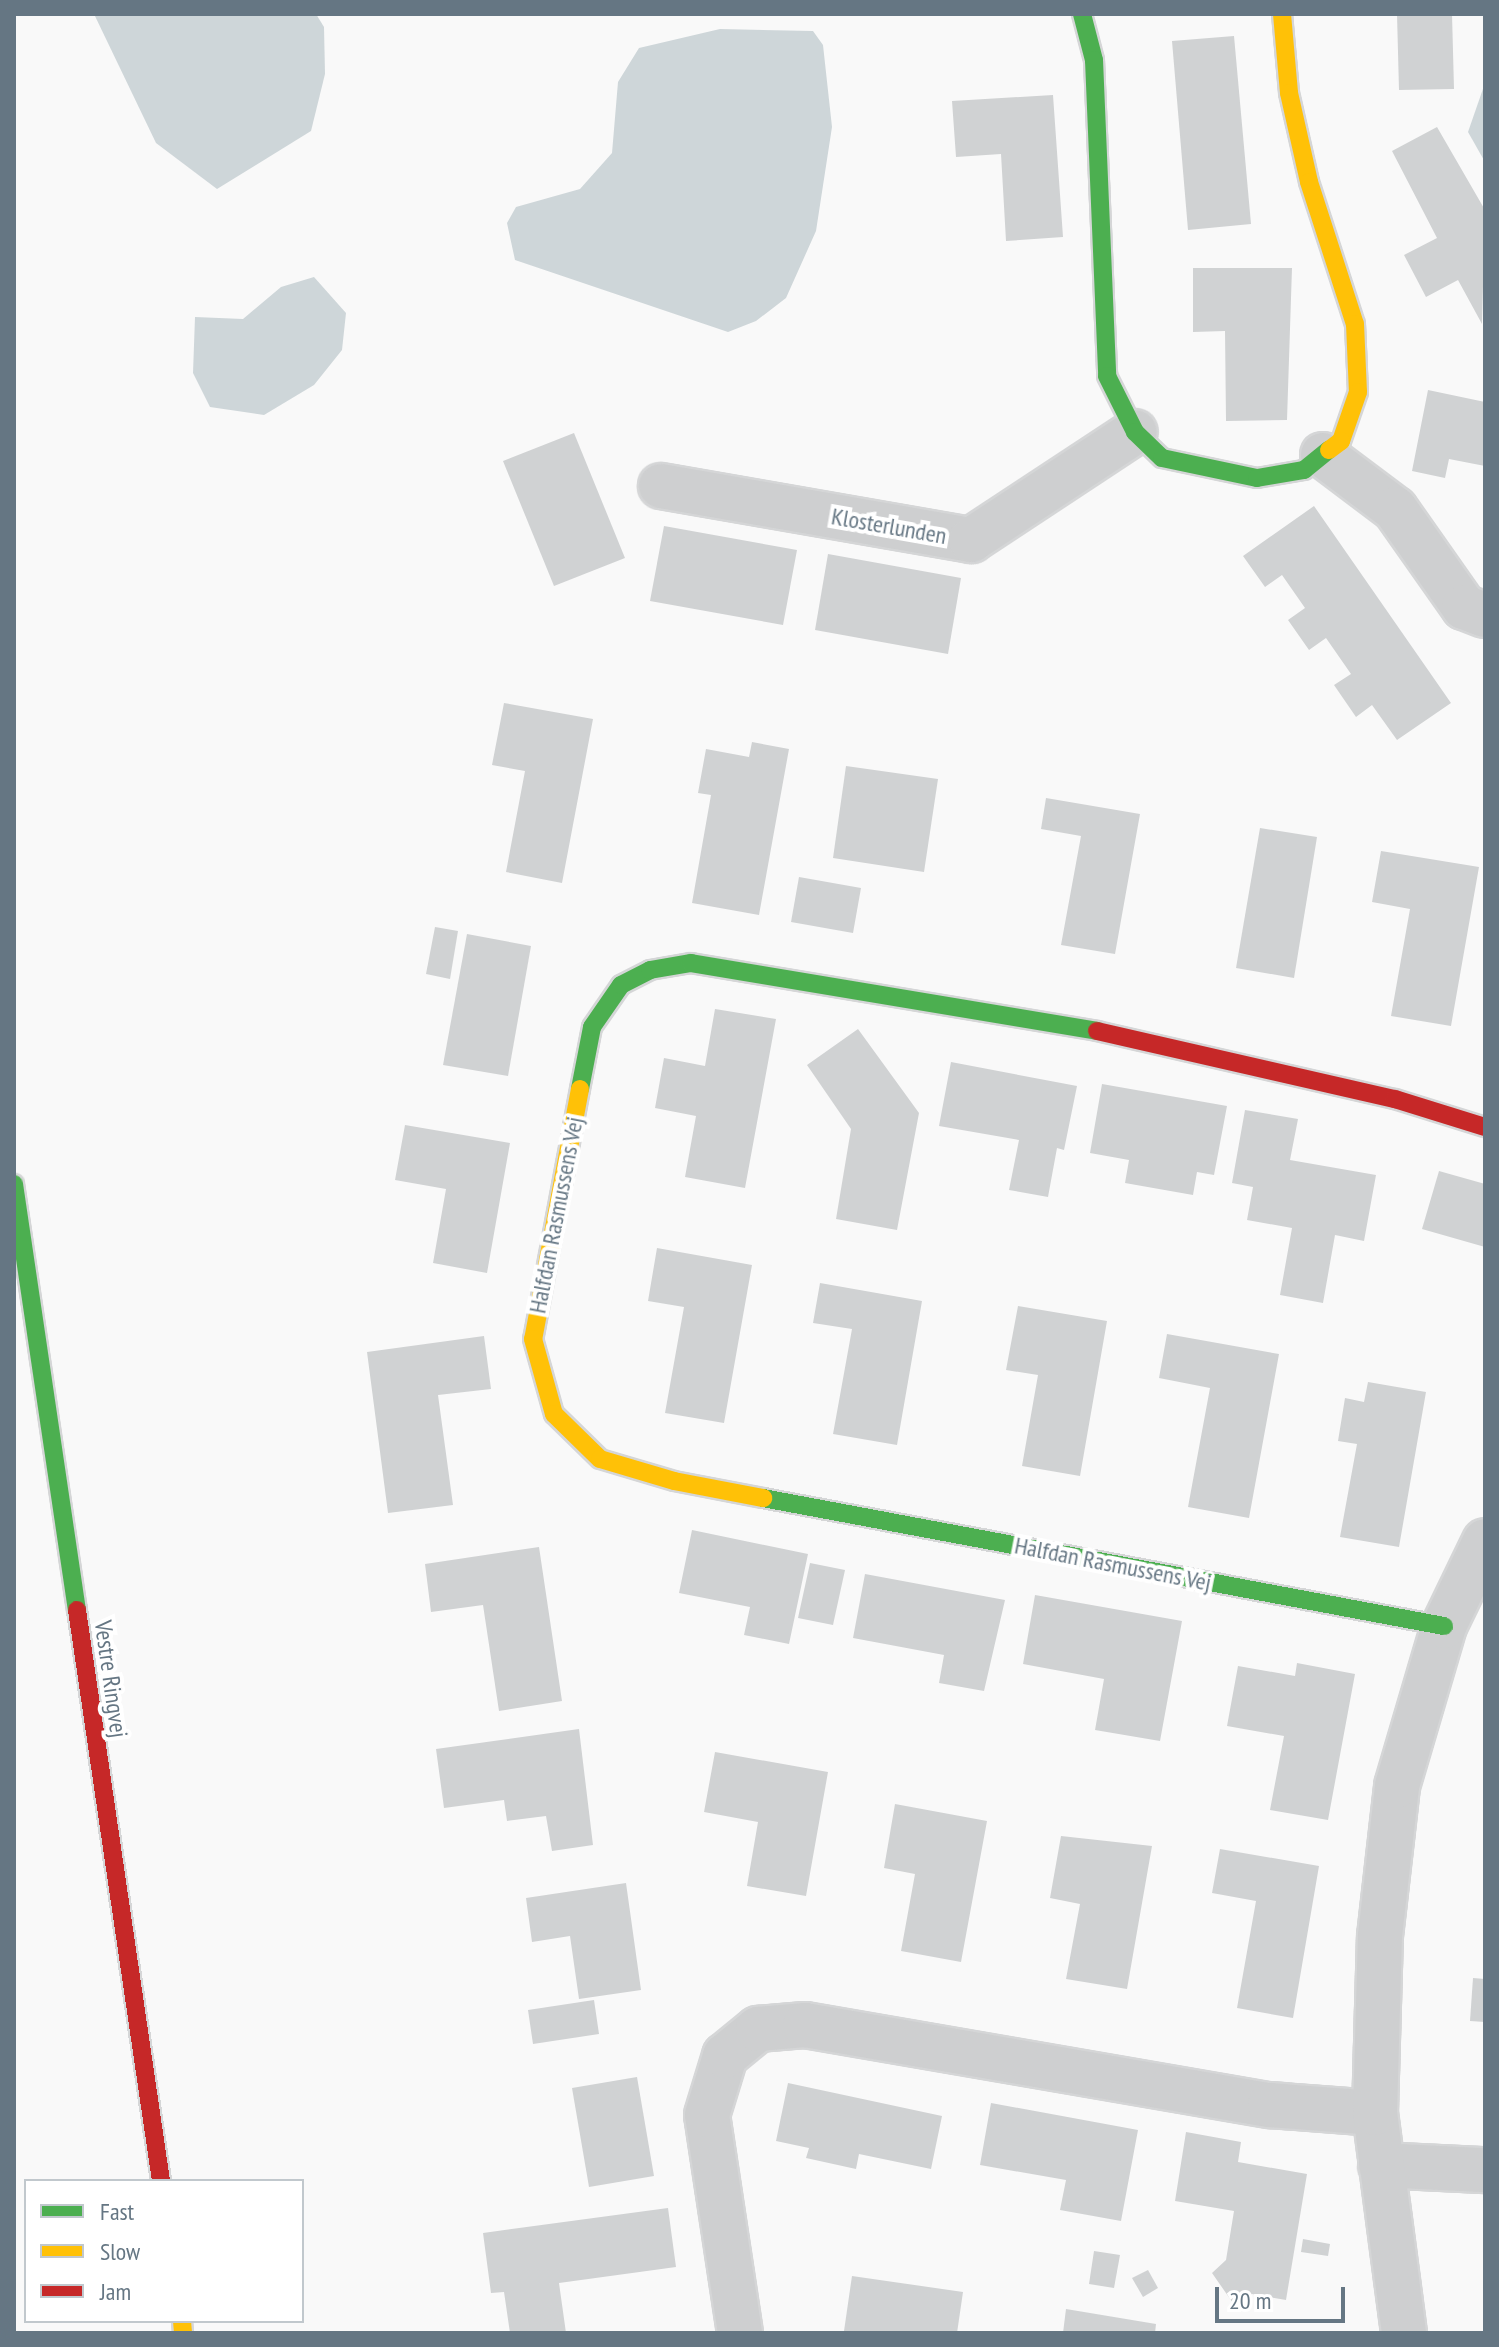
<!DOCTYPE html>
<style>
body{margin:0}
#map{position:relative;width:1499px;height:2347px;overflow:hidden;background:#f9f9f9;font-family:"PT Sans Narrow",sans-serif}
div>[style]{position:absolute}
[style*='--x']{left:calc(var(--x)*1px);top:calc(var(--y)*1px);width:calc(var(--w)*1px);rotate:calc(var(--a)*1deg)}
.water>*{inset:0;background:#ced6d9}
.building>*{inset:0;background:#d0d2d3}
.roads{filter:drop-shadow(2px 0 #d5d6d7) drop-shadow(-2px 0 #d5d6d7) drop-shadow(0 2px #d5d6d7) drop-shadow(0 -2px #d5d6d7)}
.street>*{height:44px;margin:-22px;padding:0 22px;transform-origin:22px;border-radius:22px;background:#cecfd0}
.fast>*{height:18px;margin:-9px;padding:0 9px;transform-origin:9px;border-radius:9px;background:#4caf50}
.slow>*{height:18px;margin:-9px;padding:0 9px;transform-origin:9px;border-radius:9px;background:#ffc107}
.jam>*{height:18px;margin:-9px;padding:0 9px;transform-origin:9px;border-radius:9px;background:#c62828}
span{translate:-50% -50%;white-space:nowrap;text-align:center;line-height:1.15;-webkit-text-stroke:8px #fff;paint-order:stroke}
.street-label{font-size:24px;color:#657683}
.frame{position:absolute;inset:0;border:16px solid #657683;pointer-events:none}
.legend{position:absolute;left:24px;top:2179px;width:280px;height:144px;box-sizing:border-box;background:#fff;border:2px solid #c1c8cd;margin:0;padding:10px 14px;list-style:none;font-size:24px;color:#657683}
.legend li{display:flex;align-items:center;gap:16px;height:40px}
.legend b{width:40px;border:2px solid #c1c8cd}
.scale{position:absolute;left:1215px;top:2287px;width:130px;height:36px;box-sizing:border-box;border:4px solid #657683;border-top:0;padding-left:10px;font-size:24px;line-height:28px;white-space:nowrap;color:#657683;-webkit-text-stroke:6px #fff;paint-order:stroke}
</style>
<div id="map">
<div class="water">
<div style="clip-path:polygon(94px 14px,316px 14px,324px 27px,325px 74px,311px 131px,217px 189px,156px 143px)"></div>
<div style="clip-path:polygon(720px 29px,813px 31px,823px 45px,832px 127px,816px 231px,786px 298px,756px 321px,728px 332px,515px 260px,507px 223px,516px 207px,580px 189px,612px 153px,618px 82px,639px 48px)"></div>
<div style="clip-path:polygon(1485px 83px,1485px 162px,1468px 132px)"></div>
<div style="clip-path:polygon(314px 277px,346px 313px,342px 350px,314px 385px,264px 415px,210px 407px,193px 373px,195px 317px,243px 319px,281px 287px)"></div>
</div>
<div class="building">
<div style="clip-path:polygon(1397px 14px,1452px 14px,1454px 89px,1399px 90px)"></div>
<div style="clip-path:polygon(1234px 36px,1251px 224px,1188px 230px,1172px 41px)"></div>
<div style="clip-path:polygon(1053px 95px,1063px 237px,1006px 241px,1001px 154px,956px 157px,952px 101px)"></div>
<div style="clip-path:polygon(1437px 127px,1485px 210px,1482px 324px,1458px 280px,1426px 297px,1404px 255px,1437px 238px,1392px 151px)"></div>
<div style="clip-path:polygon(1193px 268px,1292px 268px,1287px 420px,1226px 421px,1225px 331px,1193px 332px)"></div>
<div style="clip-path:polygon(1428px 390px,1485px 402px,1485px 466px,1449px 459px,1445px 478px,1412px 471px)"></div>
<div style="clip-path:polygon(574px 433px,625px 558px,554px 586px,503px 461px)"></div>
<div style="clip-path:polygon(1314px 506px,1451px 703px,1397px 740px,1372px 705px,1356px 717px,1334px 685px,1351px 674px,1326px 638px,1309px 650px,1288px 620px,1305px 608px,1282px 575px,1265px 587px,1243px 556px)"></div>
<div style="clip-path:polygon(664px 526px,797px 550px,783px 625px,650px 601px)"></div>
<div style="clip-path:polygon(828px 554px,961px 578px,948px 654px,815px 630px)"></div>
<div style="clip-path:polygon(504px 703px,593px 719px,562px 883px,506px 872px,525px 771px,492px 765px)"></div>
<div style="clip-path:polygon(752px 742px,789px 749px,759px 915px,692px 903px,711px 795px,698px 793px,706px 749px,749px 757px)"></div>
<div style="clip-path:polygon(846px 766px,938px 779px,924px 872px,833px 858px)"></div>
<div style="clip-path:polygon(1046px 798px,1140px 814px,1115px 954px,1061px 945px,1081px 836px,1041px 829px)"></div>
<div style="clip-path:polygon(1260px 828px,1317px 837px,1294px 978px,1236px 968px)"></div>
<div style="clip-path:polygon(1381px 851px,1479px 867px,1451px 1026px,1391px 1016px,1410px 909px,1372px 902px)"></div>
<div style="clip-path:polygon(799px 877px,861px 888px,853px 933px,791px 922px)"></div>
<div style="clip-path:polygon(435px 927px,458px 931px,450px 979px,426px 974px)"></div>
<div style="clip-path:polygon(467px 934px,531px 946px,508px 1076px,443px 1065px)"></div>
<div style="clip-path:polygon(715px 1009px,776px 1019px,745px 1188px,685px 1177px,696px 1116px,655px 1108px,664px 1058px,705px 1066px)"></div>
<div style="clip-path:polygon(858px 1029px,919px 1113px,897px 1230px,836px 1219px,851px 1129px,807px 1065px)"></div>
<div style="clip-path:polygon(951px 1062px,1077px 1086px,1064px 1150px,1057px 1148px,1048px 1197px,1009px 1190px,1019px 1140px,939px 1126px)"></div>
<div style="clip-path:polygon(1102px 1084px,1227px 1106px,1214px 1175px,1197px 1172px,1193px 1195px,1125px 1183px,1129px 1160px,1090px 1153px)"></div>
<div style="clip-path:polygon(1245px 1110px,1298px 1119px,1290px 1160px,1376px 1175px,1364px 1241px,1335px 1235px,1323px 1303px,1280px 1295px,1292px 1228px,1247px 1220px,1253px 1187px,1232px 1183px)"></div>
<div style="clip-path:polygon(405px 1125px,510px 1143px,487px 1273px,433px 1263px,446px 1189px,395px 1180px)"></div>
<div style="clip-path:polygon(1439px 1171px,1485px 1184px,1485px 1247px,1422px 1229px)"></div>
<div style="clip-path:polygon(657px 1248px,752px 1265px,724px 1423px,665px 1413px,684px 1307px,648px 1301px)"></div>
<div style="clip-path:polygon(820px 1283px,922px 1301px,897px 1445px,833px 1434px,852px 1329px,813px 1323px)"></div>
<div style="clip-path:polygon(1018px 1306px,1107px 1321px,1080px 1476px,1022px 1466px,1038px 1375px,1006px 1370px)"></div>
<div style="clip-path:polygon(1167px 1334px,1279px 1354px,1249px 1518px,1188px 1507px,1210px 1388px,1159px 1378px)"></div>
<div style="clip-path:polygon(484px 1336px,491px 1389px,438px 1395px,453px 1505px,388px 1513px,367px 1352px)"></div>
<div style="clip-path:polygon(1368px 1382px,1426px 1392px,1399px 1547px,1340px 1537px,1357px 1444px,1338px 1441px,1345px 1398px,1364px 1402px)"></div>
<div style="clip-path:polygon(692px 1530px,808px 1554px,789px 1644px,744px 1635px,750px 1607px,679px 1593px)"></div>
<div style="clip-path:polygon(539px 1547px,562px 1701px,499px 1711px,483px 1605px,431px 1612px,425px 1564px)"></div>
<div style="clip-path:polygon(810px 1563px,845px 1570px,833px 1625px,798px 1618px)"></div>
<div style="clip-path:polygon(865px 1574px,1005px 1600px,984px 1691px,939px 1683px,944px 1655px,853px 1638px)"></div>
<div style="clip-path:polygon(1035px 1595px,1182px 1621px,1160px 1741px,1095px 1730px,1104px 1679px,1023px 1664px)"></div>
<div style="clip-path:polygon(1297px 1663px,1355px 1674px,1328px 1820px,1270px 1810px,1284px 1736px,1227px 1726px,1238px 1666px,1295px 1676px)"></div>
<div style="clip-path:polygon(579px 1729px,593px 1845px,552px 1851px,546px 1816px,507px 1821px,504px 1800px,444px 1808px,436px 1749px)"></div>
<div style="clip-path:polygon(715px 1752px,828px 1772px,806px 1896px,747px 1886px,758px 1822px,704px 1812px)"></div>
<div style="clip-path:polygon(895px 1804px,987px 1821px,961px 1962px,901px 1951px,915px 1874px,884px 1868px)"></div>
<div style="clip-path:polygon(1061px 1836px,1152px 1846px,1127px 1989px,1066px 1979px,1080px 1904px,1050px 1898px)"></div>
<div style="clip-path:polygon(1220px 1849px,1319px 1866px,1293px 2018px,1237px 2008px,1256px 1901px,1212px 1893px)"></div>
<div style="clip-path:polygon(626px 1883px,641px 1990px,579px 1999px,570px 1936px,532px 1942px,526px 1898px)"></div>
<div style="clip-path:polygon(1473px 1978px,1485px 1979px,1485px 2022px,1470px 2021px)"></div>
<div style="clip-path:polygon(594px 2000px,599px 2034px,533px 2044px,528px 2010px)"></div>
<div style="clip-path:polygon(637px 2077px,654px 2176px,589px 2187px,572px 2088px)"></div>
<div style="clip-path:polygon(788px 2083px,942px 2116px,931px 2169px,859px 2154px,856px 2169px,806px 2158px,809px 2148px,776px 2141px)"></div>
<div style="clip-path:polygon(991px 2103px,1138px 2130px,1121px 2221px,1060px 2210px,1066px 2180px,980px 2165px)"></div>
<div style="clip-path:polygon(1186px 2132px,1241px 2142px,1238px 2162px,1307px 2174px,1286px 2300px,1252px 2294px,1235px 2306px,1212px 2273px,1226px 2260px,1234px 2211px,1175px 2201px)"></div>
<div style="clip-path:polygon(668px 2208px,676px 2267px,559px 2283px,566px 2333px,510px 2333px,504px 2292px,491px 2293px,483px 2233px)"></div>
<div style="clip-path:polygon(1303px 2239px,1330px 2244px,1328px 2256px,1301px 2252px)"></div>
<div style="clip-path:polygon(1094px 2251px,1120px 2255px,1114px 2288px,1089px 2284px)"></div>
<div style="clip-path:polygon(1148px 2270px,1158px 2288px,1143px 2297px,1132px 2278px)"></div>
<div style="clip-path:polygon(852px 2276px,963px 2292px,957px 2333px,844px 2331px)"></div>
<div style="clip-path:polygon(1066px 2309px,1156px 2324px,1155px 2333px,1063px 2333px)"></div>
</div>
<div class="roads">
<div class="street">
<div style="--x:1323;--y:455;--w:90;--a:36.9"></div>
<div style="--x:1395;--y:509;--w:120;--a:54.9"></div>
<div style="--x:1464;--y:607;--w:22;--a:21"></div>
<div style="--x:661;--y:486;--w:315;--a:9.9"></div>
<div style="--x:971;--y:540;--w:196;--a:-33.4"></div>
<div style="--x:1381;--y:2165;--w:104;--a:2.8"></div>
<div style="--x:740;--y:2333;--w:220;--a:-98.6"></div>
<div style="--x:707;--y:2115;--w:62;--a:-73"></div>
<div style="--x:725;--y:2056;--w:43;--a:-39.3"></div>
<div style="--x:758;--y:2029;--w:47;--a:-4.9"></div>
<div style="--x:805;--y:2025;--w:472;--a:9.8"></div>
<div style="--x:1270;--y:2105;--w:105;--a:4.4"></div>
<div style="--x:1404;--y:2333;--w:222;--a:-97.5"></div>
<div style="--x:1375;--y:2113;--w:177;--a:-88.4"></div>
<div style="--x:1380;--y:1936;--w:151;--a:-83.5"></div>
<div style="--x:1397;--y:1786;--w:167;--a:-73.6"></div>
<div style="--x:1444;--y:1626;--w:94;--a:-64.2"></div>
</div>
<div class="fast">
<div style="--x:1082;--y:14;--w:48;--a:75.4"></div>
<div style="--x:1094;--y:60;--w:316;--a:87.6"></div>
<div style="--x:1107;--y:376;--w:63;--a:63.4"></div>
<div style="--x:1135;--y:432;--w:37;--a:44"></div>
<div style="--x:1162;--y:458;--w:97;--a:11.9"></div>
<div style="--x:1257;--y:478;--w:48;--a:-9.7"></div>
<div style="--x:1304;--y:470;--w:32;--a:-39"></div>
<div style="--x:580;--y:1089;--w:63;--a:-79"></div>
<div style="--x:592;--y:1027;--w:51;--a:-55.4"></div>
<div style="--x:621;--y:985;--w:33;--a:-27"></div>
<div style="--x:650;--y:970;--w:42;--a:-9.7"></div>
<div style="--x:691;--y:963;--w:412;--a:9.5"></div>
<div style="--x:14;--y:1184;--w:431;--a:81.6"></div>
<div style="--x:763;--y:1498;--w:693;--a:10.65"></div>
</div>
<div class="slow">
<div style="--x:1282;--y:14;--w:79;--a:84.9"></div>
<div style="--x:1289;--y:93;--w:91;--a:77.3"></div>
<div style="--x:1309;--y:182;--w:149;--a:72.1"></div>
<div style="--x:1355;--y:324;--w:68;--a:87.5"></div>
<div style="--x:1358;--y:392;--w:52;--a:109.1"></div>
<div style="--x:1341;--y:441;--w:15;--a:143"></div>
<div style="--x:580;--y:1089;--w:254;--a:100.6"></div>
<div style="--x:533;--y:1339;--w:78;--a:74.4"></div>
<div style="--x:554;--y:1414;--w:64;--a:44.4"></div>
<div style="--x:600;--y:1459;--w:77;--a:16.6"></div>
<div style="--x:674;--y:1481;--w:91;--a:10.8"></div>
<div style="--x:182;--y:2321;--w:12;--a:85"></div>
</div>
<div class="jam">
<div style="--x:1097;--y:1031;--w:306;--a:12.9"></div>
<div style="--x:1395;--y:1099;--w:94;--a:17.3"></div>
<div style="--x:77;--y:1610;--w:577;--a:81.63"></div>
</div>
</div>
<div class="street-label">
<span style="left:889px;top:526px;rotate:10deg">Klosterlunden</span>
<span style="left:556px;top:1215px;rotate:-79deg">Halfdan Rasmussens Vej</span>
<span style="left:1113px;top:1564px;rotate:11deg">Halfdan Rasmussens Vej</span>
<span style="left:111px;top:1679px;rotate:82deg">Vestre Ringvej</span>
</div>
<div class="frame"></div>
<ul class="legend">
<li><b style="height:10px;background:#4caf50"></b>Fast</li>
<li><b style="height:10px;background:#ffc107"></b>Slow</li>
<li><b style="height:10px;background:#c62828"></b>Jam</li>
</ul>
<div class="scale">20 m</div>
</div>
